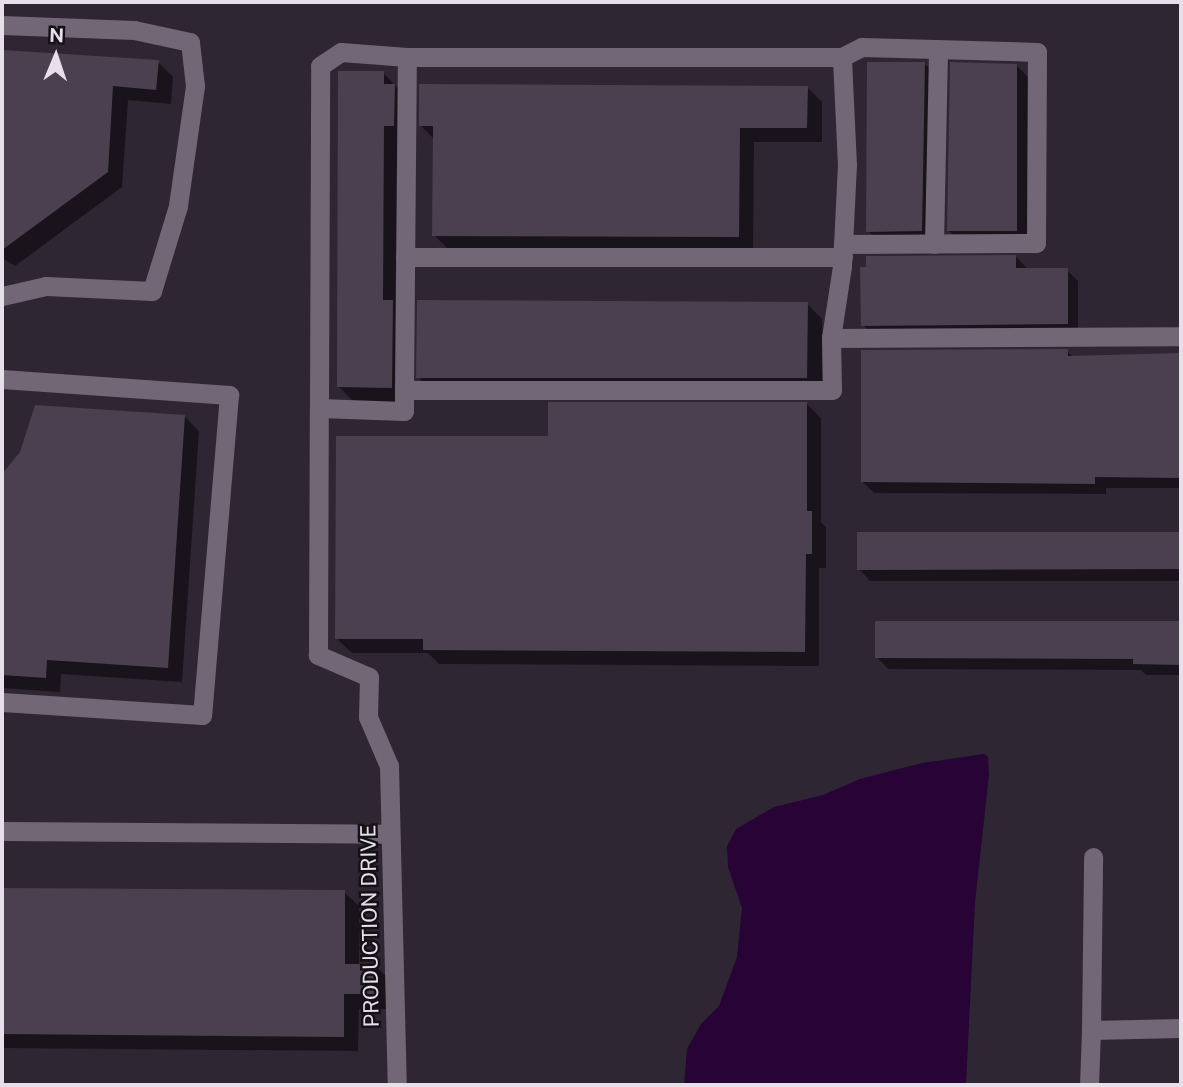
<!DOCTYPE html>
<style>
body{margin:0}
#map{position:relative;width:1183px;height:1087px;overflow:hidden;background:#2f2634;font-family:"Public Sans",sans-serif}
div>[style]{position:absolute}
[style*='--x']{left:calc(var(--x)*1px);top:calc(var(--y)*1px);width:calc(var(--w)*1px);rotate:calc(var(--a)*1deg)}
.water>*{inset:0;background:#270435}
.shadow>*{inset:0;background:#0007}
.building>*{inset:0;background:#4a404f}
.service>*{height:19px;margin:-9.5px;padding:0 9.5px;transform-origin:9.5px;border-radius:9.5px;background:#716777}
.minor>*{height:19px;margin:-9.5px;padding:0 9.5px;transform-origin:9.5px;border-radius:9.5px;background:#716777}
span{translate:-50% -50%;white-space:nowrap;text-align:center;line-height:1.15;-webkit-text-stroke:5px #151117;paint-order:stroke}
.street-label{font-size:21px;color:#e5e0e9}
.frame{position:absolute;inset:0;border:4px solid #e5e0e9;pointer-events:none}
.north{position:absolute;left:21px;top:21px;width:70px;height:70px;-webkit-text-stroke:5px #151117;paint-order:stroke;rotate:2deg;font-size:19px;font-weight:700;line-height:28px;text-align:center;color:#e5e0e9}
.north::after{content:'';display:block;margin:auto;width:24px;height:32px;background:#e5e0e9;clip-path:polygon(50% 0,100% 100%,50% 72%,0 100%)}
</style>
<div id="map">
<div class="water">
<div style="clip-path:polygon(984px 754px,988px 757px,989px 775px,975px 902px,966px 1085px,684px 1085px,687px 1049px,701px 1024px,719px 1006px,737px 957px,742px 908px,728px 867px,727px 846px,736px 829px,774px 807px,823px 795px,860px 779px,922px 763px)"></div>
</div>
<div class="shadow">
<div style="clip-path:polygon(2px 51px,158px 62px,173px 77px,171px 104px,128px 100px,122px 187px,15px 266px,2px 258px)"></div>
<div style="clip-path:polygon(925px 64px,936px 75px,933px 242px,879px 242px,868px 231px)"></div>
<div style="clip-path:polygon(1016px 65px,1028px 77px,1027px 242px,960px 242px,948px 230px)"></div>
<div style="clip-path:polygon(383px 73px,398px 88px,406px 402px,354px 402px,339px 387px)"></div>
<div style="clip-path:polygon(807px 87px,822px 102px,822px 142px,754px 142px,753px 252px,449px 250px,434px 235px,435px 140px,420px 125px)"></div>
<div style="clip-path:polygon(1016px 257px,1027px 268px,1067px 270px,1078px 281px,1078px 335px,874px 336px,863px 325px,868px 269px)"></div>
<div style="clip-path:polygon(807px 304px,822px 319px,822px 392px,433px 392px,418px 377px)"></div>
<div style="clip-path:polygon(1067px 351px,1074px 358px,1181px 355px,1181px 488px,1106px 488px,1106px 494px,874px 493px,863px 482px)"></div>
<div style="clip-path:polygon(807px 404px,821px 418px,821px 522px,826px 527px,826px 568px,819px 568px,819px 666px,439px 664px,428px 653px,352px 653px,337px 639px,549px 438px)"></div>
<div style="clip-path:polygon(185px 417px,199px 431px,182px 682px,61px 674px,60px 692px,2px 688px,2px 477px,21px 453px)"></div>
<div style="clip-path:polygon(859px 533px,1181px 534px,1181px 581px,870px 581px,859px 569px)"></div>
<div style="clip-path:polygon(877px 622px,1181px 623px,1181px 675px,1146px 675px,1141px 670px,888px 669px,877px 657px)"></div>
<div style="clip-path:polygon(2px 889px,344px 892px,359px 906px,359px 966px,376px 966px,390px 980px,390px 1009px,359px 1009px,358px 1051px,2px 1048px)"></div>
</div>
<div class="building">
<div style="clip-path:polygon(2px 50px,159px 60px,156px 90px,113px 86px,108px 172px,2px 250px)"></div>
<div style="clip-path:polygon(867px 62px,925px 62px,922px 231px,866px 232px)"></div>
<div style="clip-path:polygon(950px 62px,1017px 64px,1017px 231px,947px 231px)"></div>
<div style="clip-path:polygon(338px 71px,384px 71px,384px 84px,395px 84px,394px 126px,384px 126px,383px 300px,393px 300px,392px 388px,337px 387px)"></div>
<div style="clip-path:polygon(419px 84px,808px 86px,807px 128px,740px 128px,739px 237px,432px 236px,433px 126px,419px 126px)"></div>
<div style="clip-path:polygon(1016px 255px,1016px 268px,1068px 268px,1068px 324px,861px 326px,860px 267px,866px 267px,866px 256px)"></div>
<div style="clip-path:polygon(417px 300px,808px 302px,807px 378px,416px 378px)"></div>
<div style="clip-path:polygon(1068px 349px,1068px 356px,1181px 353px,1181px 478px,1095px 477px,1095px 484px,861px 482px,861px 350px)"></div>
<div style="clip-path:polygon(548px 402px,807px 402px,807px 511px,812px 511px,812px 554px,806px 554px,805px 652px,423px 650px,423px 639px,335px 639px,336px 436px,548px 436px)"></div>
<div style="clip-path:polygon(35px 405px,185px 415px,168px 668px,47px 660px,46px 678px,2px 675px,2px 474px,20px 452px)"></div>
<div style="clip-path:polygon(857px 532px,1181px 532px,1181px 569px,857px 570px)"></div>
<div style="clip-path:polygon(875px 621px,1181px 621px,1181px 665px,1133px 664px,1133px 659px,875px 658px)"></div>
<div style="clip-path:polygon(2px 888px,345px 890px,345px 964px,376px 964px,376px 994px,344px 994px,344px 1037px,2px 1034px)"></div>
</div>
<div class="service">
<div style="--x:2;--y:25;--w:132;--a:2.2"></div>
<div style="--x:134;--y:30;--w:57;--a:12.1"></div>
<div style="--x:190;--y:42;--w:44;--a:83.5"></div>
<div style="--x:195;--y:86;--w:121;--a:98.1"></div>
<div style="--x:178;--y:206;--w:89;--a:107"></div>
<div style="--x:152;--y:291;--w:106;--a:-177.3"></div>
<div style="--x:46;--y:286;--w:45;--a:167.2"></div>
<div style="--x:934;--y:244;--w:195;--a:-88.8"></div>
<div style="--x:405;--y:257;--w:438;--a:0"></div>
<div style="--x:831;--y:338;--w:73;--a:-81.3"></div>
<div style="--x:842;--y:266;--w:101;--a:-87.2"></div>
<div style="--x:847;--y:165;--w:108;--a:-92.7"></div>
<div style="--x:2;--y:379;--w:228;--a:4"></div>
<div style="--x:229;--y:395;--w:321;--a:94.8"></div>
<div style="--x:202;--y:715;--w:200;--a:-176.3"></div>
<div style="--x:404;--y:390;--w:333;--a:-89.5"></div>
<div style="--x:319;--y:408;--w:342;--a:-89.8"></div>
<div style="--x:320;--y:66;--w:25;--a:-34"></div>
<div style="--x:341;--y:52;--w:66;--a:4.3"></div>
<div style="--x:407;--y:57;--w:435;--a:0"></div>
<div style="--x:842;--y:57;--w:22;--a:-27"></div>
<div style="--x:862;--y:47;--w:175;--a:1.6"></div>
<div style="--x:1037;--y:52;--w:191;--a:90.3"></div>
<div style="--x:1036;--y:243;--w:193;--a:179.7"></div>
<div style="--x:389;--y:766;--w:53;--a:-113.2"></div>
<div style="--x:368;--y:717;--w:40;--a:-88.6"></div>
<div style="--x:369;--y:677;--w:56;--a:-156.7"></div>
<div style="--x:318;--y:655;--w:247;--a:-89.8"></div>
<div style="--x:319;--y:408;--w:85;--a:2"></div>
<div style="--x:404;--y:411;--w:21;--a:-90"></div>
<div style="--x:404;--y:390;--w:428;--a:0"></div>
<div style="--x:832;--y:390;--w:52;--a:-91.1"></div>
<div style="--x:831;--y:338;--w:350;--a:-0.3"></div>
<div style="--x:2;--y:831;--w:388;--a:0.4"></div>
<div style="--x:1091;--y:1030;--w:173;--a:-89.3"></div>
<div style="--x:1089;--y:1085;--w:55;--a:-87.9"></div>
<div style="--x:1091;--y:1030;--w:90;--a:-1.3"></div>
</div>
<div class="minor">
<div style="--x:389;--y:766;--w:319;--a:88.6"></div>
</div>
<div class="street-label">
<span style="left:370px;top:926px;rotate:-91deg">PRODUCTION DRIVE</span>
</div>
<div class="frame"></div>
<div class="north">N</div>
</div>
